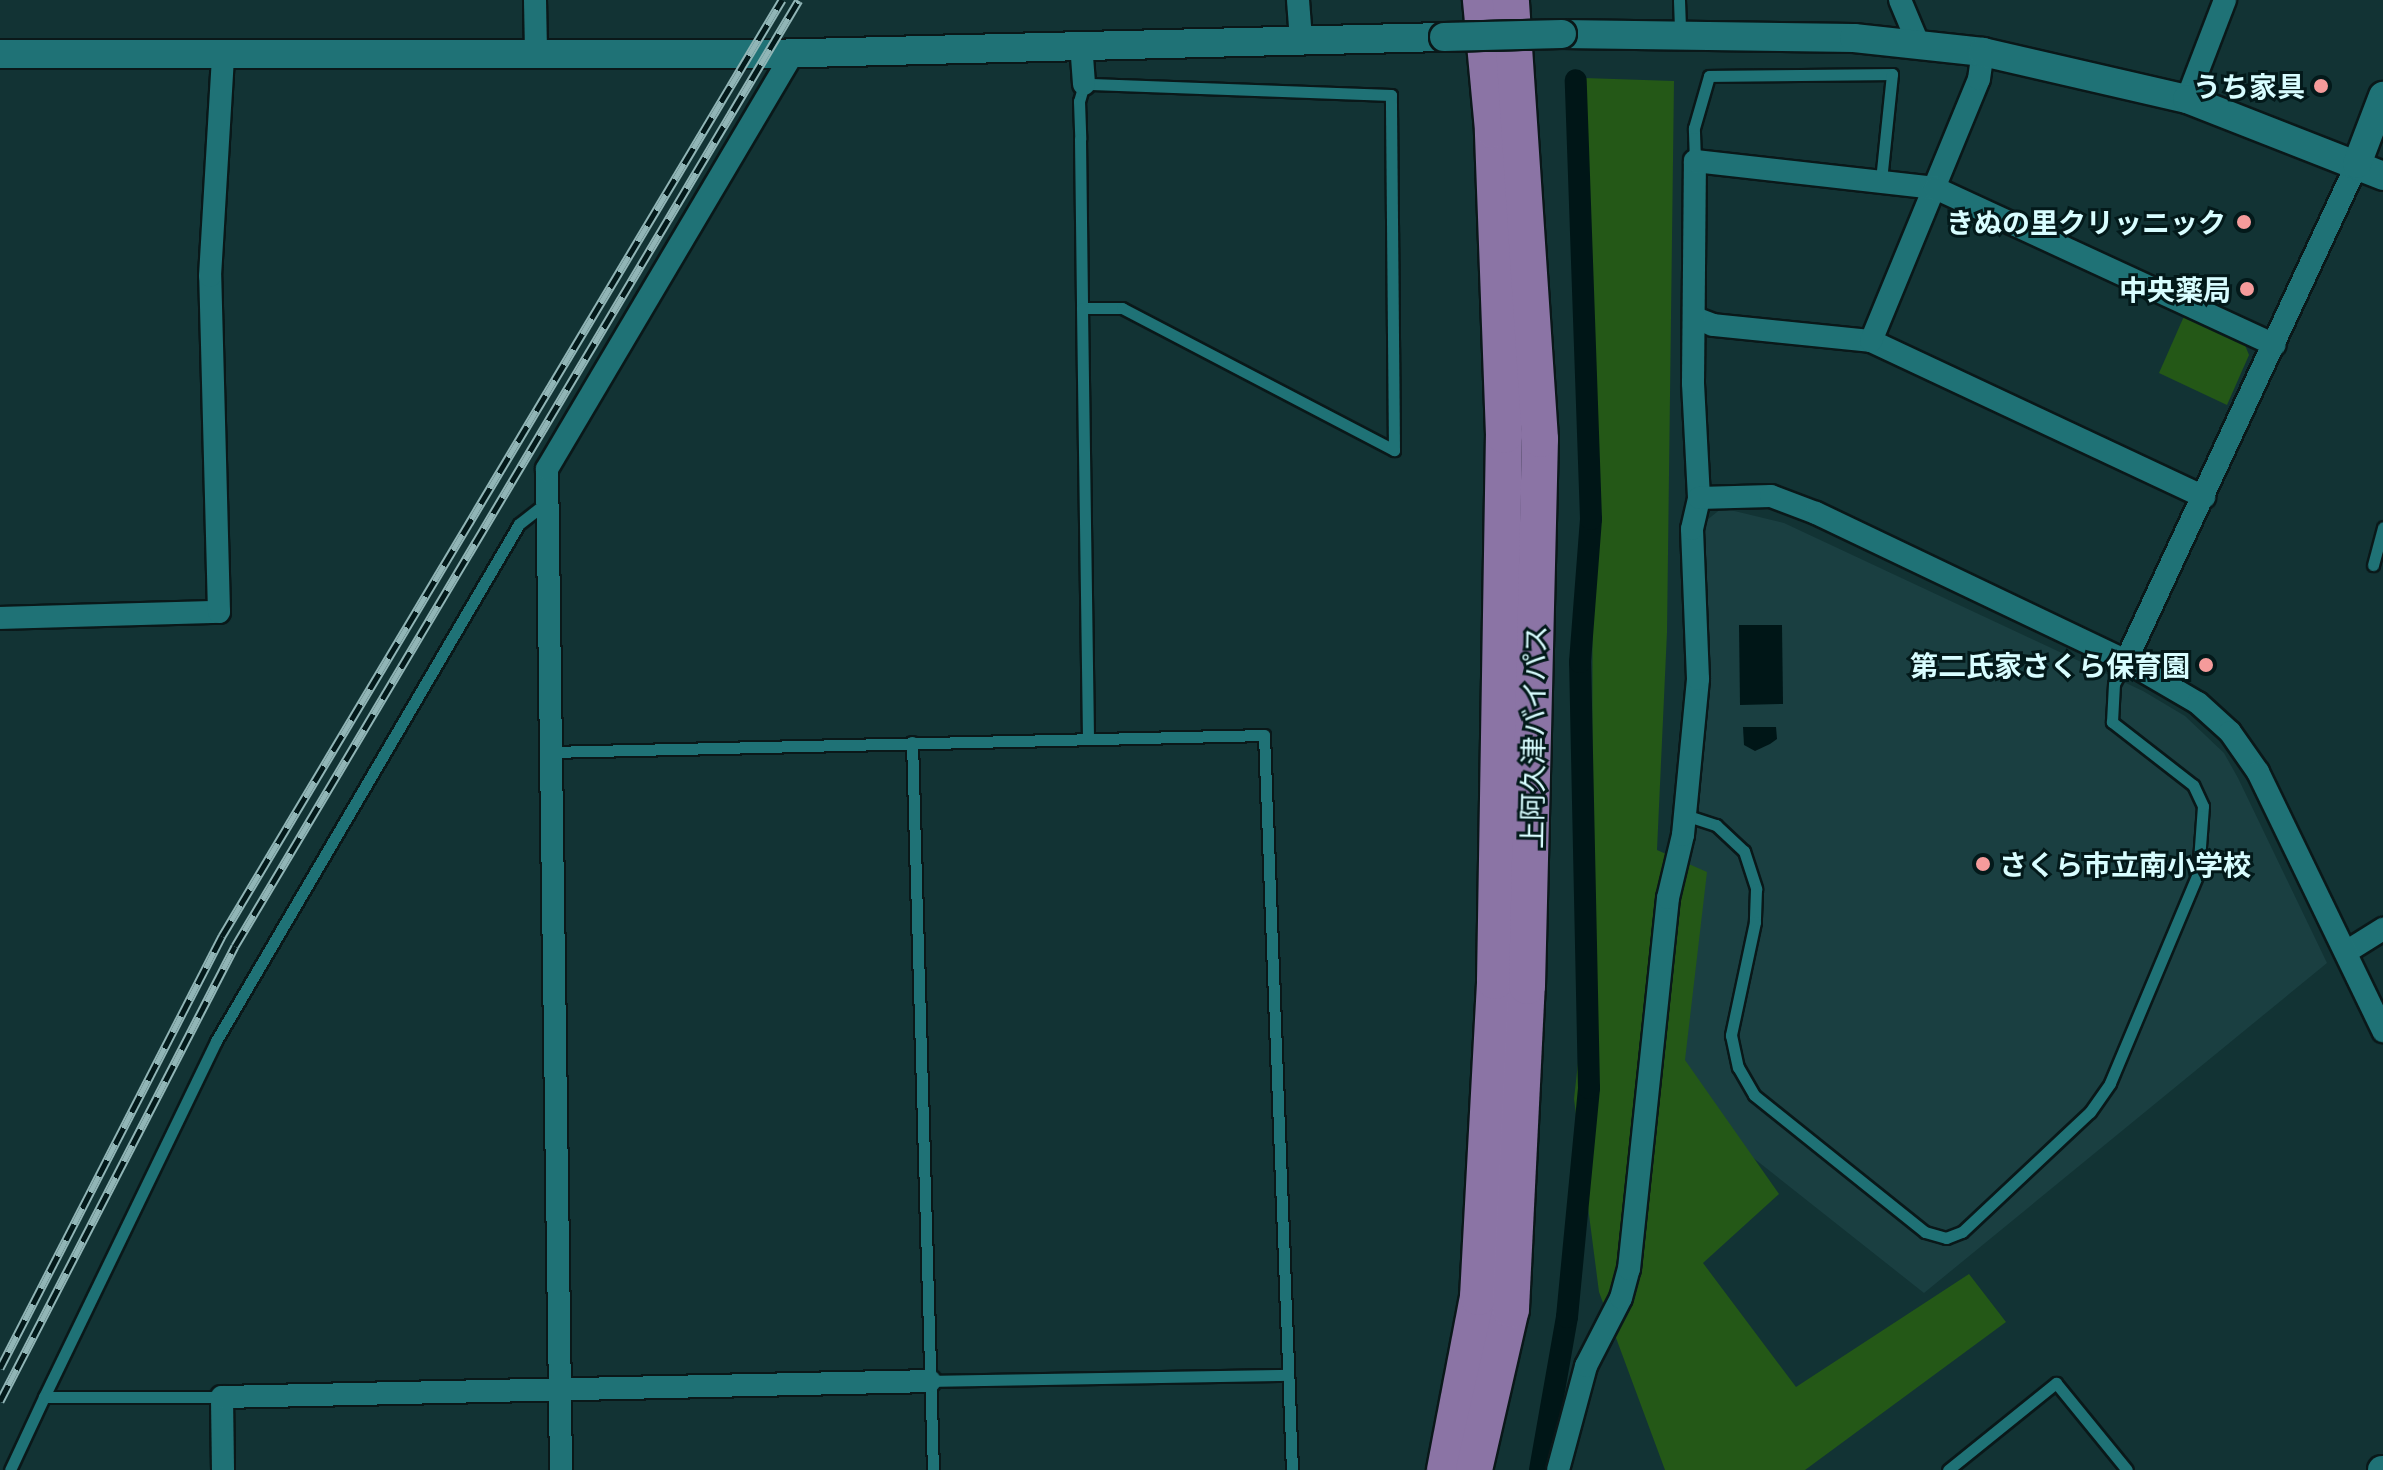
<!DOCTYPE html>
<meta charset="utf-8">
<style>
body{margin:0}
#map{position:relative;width:2383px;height:1470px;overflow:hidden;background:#123334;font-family:"Noto Sans","Noto Sans JP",sans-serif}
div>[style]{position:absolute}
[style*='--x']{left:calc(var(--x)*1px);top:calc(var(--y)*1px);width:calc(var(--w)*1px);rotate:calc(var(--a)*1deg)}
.built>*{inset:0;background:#1a3f41}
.green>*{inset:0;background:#245817}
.water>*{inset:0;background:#001617}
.canal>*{height:22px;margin:-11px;padding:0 11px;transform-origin:11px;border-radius:11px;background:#001617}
.roads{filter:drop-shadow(2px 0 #0a1819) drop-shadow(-2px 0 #0a1819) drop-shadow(0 2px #0a1819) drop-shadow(0 -2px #0a1819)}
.service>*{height:11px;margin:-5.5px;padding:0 5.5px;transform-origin:5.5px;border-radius:5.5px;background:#1f7276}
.minor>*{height:22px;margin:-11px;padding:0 11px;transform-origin:11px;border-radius:11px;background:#1f7276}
.tertiary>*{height:28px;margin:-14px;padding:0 14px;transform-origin:14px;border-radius:14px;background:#1f7276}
.trunk>*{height:36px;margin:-18px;padding:0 18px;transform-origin:18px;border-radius:18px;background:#8b74a5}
.rail>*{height:9px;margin-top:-4.5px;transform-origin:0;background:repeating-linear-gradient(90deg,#03191a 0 18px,#91b5b6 0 36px);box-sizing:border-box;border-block:2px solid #91b5b6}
.bridges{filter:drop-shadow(2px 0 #0a1819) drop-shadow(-2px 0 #0a1819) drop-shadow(0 2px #0a1819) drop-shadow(0 -2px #0a1819)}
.tertiary-bridge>*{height:28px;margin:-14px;padding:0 14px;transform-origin:14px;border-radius:14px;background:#1f7276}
.dots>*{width:22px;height:22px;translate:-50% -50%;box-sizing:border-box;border:4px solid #03191a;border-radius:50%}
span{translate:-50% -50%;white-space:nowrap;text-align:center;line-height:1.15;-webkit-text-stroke:6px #03191a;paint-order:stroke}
.poi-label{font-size:28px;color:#d8fdff;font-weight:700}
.right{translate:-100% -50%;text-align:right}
.left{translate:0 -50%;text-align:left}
.street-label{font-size:28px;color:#d8fdff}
</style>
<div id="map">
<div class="built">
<div style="clip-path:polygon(1722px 508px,1784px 523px,2143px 691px,2185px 716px,2224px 753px,2238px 778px,2327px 963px,1924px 1293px,1661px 1085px,1675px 906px,1698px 821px,1708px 678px,1704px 537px,1707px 520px)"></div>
</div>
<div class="green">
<div style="clip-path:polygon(1584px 78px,1674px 81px,1667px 632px,1657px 850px,1707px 872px,1685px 1060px,1779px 1194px,1703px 1263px,1796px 1387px,1969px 1274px,2006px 1322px,1805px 1470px,1665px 1470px,1599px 1292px,1574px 1099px,1592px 935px,1593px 338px)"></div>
<div style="clip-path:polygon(2185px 314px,2243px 340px,2249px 355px,2227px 405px,2159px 373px)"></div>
</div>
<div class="water">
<div style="clip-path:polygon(1739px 625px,1782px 625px,1783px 704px,1740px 705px)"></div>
<div style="clip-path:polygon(1776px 727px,1777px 739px,1770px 744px,1755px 751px,1744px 745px,1743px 727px)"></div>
</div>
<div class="canal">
<div style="--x:1540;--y:1470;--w:155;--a:-80"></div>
<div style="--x:1567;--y:1317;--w:230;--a:-84.5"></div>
<div style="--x:1589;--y:1088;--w:426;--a:-91.2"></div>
<div style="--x:1580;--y:662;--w:143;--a:-85.6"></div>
<div style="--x:1591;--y:519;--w:439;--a:-92"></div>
</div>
<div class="roads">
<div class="service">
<div style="--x:1679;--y:0;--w:35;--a:88"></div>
<div style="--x:1695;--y:161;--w:33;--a:-92"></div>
<div style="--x:1694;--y:128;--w:54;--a:-73.9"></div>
<div style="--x:1709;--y:76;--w:183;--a:-0.6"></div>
<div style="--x:1892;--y:74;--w:108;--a:95.9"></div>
<div style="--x:1082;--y:308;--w:40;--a:0"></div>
<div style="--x:1122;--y:308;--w:307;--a:27.6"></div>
<div style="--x:1394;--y:450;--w:355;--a:-90.5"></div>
<div style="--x:1391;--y:95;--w:307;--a:-177.9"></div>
<div style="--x:1084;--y:84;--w:18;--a:106"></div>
<div style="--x:1079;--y:101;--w:38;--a:88"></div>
<div style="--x:1080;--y:139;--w:169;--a:89.3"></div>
<div style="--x:1082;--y:308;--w:431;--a:89.2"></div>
<div style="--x:2373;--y:565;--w:39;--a:-75"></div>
<div style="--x:912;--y:742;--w:728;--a:88.35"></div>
<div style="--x:550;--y:752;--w:714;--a:-1.36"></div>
<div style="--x:1264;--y:735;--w:736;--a:87.82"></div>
<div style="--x:1685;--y:815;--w:33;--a:18"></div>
<div style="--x:1716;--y:825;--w:38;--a:43"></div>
<div style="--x:1744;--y:851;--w:40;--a:72"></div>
<div style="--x:1756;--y:889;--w:33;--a:92"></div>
<div style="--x:1755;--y:922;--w:116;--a:102"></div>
<div style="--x:1731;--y:1035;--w:33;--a:78"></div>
<div style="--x:1738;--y:1067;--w:32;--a:60"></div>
<div style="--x:1754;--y:1095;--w:219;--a:38.7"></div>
<div style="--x:1925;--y:1232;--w:22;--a:16"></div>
<div style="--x:1946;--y:1238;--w:17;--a:-21"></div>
<div style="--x:1962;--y:1232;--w:175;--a:-43.2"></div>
<div style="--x:2090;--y:1112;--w:35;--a:-55"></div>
<div style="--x:2110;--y:1083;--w:227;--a:-67.2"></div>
<div style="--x:2198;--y:874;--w:68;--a:-85.8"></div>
<div style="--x:2203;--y:806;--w:23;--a:-115"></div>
<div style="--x:2193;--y:785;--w:103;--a:-142.1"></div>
<div style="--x:2112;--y:722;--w:38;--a:-87"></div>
<div style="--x:2114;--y:684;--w:26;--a:-62"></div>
<div style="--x:930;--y:1381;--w:358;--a:-1"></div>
<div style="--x:44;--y:1397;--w:395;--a:-64.2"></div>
<div style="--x:216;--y:1041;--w:599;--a:-59.63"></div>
<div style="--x:519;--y:524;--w:34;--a:-38"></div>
<div style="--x:10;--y:1470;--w:81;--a:-65"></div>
<div style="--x:44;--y:1397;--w:178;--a:0"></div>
<div style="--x:1948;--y:1470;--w:139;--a:-38.9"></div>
<div style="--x:2056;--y:1383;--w:112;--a:50.8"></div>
</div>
<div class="minor">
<div style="--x:535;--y:0;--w:52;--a:88.9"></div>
<div style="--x:1298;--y:0;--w:40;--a:85.7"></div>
<div style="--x:1900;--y:0;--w:47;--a:67.3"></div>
<div style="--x:1081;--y:43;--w:41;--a:85.8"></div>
<div style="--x:2187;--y:99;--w:106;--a:-69"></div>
<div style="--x:1695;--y:318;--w:19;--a:21"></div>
<div style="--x:1713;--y:325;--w:159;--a:5.8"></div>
<div style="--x:1871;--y:341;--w:368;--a:25.1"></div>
<div style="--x:1871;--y:341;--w:283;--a:-67.6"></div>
<div style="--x:1979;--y:79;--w:27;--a:-82"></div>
<div style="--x:1699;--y:498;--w:115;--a:-93"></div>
<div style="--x:1693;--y:383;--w:222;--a:-89.5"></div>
<div style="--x:1695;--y:161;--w:242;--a:6.4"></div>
<div style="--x:1935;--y:188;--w:374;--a:24.8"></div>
<div style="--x:0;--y:618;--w:219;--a:-1.6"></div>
<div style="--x:219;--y:612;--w:336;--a:-91.5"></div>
<div style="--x:210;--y:276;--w:222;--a:-86.6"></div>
<div style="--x:2126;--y:661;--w:548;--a:-65.07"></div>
<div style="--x:2346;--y:952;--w:44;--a:-31.9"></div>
<div style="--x:223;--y:1470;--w:73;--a:-90.8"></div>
<div style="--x:222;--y:1397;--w:708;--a:-1.29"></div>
<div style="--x:561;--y:1470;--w:1001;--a:-90.8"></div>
<div style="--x:547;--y:469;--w:485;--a:-59.4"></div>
<div style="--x:1558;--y:1470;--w:108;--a:-74.9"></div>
<div style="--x:1586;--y:1366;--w:76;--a:-62.8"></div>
<div style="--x:1621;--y:1298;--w:30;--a:-75"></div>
<div style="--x:1629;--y:1269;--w:373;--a:-84"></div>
<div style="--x:1668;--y:898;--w:65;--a:-76.6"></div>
<div style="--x:1683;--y:835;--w:157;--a:-84.5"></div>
<div style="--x:1698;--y:679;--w:150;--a:-92.3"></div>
<div style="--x:1692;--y:529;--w:32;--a:-77"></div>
<div style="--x:1699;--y:498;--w:72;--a:-1.6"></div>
<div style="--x:1771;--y:496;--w:48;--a:20.7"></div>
<div style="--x:1816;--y:513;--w:344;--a:25.5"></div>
<div style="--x:2126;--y:661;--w:83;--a:30.3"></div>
<div style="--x:2198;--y:703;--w:43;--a:42.2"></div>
<div style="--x:2230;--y:732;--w:49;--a:55"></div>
<div style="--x:2258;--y:772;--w:288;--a:64.2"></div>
</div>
<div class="tertiary">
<div style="--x:1562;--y:34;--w:292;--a:0.8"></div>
<div style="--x:1854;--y:38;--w:130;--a:6.2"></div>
<div style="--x:1983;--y:52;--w:209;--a:13"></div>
<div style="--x:2187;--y:99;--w:211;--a:21.4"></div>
<div style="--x:0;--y:54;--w:767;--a:0"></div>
<div style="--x:767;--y:54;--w:677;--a:-1.44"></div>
<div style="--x:2357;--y:164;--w:73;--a:-69.1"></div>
<div style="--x:2382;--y:1470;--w:1;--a:0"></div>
</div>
<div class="trunk">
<div style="--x:1445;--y:1470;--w:176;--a:-79.2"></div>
<div style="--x:1478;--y:1297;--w:316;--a:-86.9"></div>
<div style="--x:1495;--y:981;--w:546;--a:-89.06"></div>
<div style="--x:1504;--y:435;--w:305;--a:-92.1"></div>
<div style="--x:1493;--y:130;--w:131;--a:-95.3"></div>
<div style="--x:1474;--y:1470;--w:165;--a:-77.1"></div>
<div style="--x:1511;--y:1309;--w:323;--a:-87.2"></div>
<div style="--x:1527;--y:986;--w:547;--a:-88.64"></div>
<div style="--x:1540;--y:439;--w:440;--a:-93.8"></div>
</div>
</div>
<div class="rail">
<div style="--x:0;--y:1368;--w:486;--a:-62.8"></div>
<div style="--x:222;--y:936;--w:1091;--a:-59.11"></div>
<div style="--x:0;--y:1401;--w:512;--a:-62.68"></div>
<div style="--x:235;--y:946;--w:1101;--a:-59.2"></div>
</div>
<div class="bridges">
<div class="tertiary-bridge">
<div style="--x:1444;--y:37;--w:118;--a:-1.5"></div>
</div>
</div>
<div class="dots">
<div style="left:2321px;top:86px;background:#f59b9b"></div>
<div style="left:2244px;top:222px;background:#f59b9b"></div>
<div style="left:2247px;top:289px;background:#f59b9b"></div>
<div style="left:2206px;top:665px;background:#f59b9b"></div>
<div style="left:1983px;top:864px;background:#f59b9b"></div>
</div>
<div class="poi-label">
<span class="right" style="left:2305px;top:86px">うち家具</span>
<span class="right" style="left:2226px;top:222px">きぬの里クリッニック</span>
<span class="right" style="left:2231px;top:289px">中央薬局</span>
<span class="right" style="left:2190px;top:665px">第二氏家さくら保育園</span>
<span class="left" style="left:1999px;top:864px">さくら市立南小学校</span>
</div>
<div class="street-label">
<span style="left:1533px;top:737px;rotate:-89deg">上阿久津バイパス</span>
</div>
</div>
